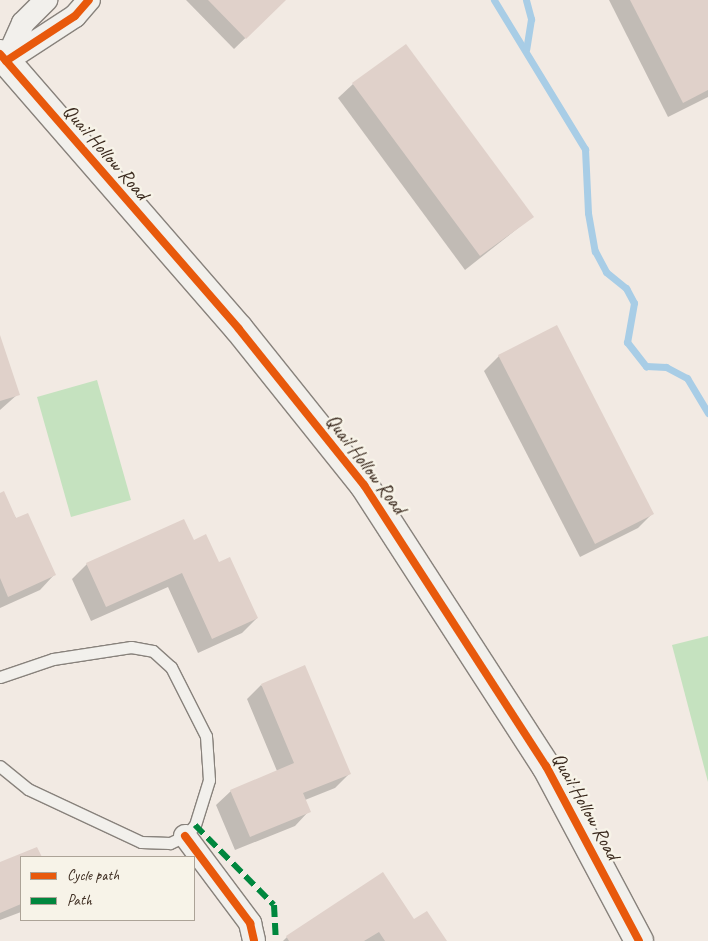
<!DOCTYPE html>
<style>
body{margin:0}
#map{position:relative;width:708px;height:941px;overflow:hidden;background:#f2eae3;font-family:Caveat,sans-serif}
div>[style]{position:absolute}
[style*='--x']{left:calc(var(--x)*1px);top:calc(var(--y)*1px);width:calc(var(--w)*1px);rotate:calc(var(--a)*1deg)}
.green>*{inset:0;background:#c5e2bf}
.shadow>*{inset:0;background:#0003}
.stream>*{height:7px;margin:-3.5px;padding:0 3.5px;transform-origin:3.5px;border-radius:3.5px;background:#a8cde6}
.building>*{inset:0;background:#e0d1ca}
.roads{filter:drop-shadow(1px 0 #88827c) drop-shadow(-1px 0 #88827c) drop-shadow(0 1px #88827c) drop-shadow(0 -1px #88827c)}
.service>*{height:11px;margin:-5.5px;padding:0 5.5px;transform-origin:5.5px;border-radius:5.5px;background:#f2f0ec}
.minor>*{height:22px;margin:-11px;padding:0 11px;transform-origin:11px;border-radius:11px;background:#f2f0ec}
.secondary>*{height:28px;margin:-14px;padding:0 14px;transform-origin:14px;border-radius:14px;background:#f2f0ec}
.quiet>*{height:6px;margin-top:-3px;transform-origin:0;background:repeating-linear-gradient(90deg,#00873e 0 12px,transparent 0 18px)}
.cycleway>*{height:8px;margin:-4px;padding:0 4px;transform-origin:4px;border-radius:4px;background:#e8590c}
span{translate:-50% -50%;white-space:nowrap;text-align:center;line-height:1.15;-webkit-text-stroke:5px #f7f3e8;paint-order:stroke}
.street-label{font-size:20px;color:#3b2a1e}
.legend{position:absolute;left:20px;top:856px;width:175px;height:65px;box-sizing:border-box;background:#f7f3e8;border:1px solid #aca397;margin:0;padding:6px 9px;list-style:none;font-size:15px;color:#3b2a1e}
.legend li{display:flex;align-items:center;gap:10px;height:25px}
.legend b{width:25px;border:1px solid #aca397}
</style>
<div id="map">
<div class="green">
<div style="clip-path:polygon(97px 380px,131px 500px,71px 517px,37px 397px)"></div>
<div style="clip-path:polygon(708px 636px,708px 782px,672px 645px)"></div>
</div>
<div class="shadow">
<div style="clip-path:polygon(186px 0,285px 0,234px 49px)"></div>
<div style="clip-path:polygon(609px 0,708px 0,708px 97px,668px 117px)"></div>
<div style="clip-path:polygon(353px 84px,532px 217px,465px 270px,338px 98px)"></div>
<div style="clip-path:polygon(0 338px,18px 394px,0 410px)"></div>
<div style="clip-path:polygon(499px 356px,652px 514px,638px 528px,580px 557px,484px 371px)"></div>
<div style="clip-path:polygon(0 494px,54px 575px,40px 590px,0 608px)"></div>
<div style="clip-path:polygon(183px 521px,193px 542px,218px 564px,257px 618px,242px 633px,198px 653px,168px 587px,91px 621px,72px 579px,87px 564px)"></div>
<div style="clip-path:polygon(261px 685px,350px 773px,335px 788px,305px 800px,309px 811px,295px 826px,235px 850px,216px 805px,231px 791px,277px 771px,247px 699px)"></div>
<div style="clip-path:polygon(37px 849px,40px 857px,21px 857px,21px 912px,0 920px,0 864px)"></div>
<div style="clip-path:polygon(413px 921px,445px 941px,283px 941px,287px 937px)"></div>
</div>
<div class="stream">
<div style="--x:494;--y:0;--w:175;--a:58.6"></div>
<div style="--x:585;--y:149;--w:64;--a:87.3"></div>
<div style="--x:588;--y:213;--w:39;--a:80"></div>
<div style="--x:595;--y:251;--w:24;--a:62"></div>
<div style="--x:606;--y:272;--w:26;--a:39"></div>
<div style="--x:626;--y:288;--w:17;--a:62"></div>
<div style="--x:634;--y:303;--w:40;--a:100"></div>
<div style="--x:627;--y:342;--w:31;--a:52"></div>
<div style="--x:646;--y:366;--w:20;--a:3"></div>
<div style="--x:666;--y:367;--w:24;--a:28"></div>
<div style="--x:687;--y:378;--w:41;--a:59"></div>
<div style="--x:526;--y:0;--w:20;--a:75"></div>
<div style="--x:531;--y:19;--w:30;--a:99"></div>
</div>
<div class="building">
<div style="clip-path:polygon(208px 0,286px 0,246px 39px)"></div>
<div style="clip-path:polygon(630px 0,708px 0,708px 90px,683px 103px)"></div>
<div style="clip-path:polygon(406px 44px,534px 217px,480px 256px,352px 83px)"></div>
<div style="clip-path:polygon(557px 325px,654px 514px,595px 544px,498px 355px)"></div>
<div style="clip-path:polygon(0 335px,20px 395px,0 401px)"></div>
<div style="clip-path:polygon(4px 491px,16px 518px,28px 513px,56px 575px,8px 597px,0 578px,0 493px)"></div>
<div style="clip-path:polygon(184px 519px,194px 540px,206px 534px,219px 562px,230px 557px,258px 618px,212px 639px,182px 573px,106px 607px,86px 563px)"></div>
<div style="clip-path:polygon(305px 665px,351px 774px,303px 793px,311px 812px,250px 837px,230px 790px,294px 763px,261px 684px)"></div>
<div style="clip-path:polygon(37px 847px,42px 857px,21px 857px,21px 904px,0 913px,0 862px)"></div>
<div style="clip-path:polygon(383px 872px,414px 919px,427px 911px,447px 941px,385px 941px,379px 932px,364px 941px,289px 941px,286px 936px)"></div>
</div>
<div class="roads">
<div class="service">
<div style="--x:0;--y:677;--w:56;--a:-18.8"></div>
<div style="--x:53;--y:659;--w:79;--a:-8.7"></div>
<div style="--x:131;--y:647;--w:22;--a:10"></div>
<div style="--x:153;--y:651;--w:24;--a:42"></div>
<div style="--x:171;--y:667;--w:77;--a:63.1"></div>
<div style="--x:206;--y:736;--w:44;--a:86.1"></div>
<div style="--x:209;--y:780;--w:47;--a:107.3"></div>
<div style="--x:195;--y:825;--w:15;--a:132"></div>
<div style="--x:185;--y:836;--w:17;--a:155"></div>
<div style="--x:170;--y:843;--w:29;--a:-178"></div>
<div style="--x:141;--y:842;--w:125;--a:-154.9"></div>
<div style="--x:28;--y:789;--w:36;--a:-141"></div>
</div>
<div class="minor">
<div style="--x:6;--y:61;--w:82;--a:-33.1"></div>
<div style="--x:75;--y:16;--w:21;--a:-49"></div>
<div style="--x:6;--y:61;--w:42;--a:-65.9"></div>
<div style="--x:23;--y:23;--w:33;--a:-45"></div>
<div style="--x:185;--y:836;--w:109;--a:53.2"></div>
<div style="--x:250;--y:923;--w:18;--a:77"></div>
</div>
<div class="secondary">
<div style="--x:0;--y:54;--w:364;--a:49"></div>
<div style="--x:239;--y:329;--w:200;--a:51.3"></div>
<div style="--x:364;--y:485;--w:335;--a:57.1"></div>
<div style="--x:546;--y:766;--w:198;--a:62"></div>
</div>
</div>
<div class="quiet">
<div style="--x:195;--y:825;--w:112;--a:45.4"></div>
<div style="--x:274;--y:905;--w:36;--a:87"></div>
</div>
<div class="cycleway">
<div style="--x:0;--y:54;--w:364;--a:49"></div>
<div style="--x:239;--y:329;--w:200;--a:51.3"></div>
<div style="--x:364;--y:485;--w:335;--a:57.1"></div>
<div style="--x:546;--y:766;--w:198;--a:62"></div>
<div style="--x:6;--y:61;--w:82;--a:-33.1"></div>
<div style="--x:75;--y:16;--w:21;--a:-49"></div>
<div style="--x:185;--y:836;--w:109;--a:53.2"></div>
<div style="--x:250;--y:923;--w:18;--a:77"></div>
</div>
<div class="street-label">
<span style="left:106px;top:152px;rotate:49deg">Quail Hollow Road</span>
<span style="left:366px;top:464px;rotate:53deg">Quail Hollow Road</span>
<span style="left:586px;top:806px;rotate:61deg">Quail Hollow Road</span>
</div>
<ul class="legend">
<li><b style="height:6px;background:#e8590c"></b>Cycle path</li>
<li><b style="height:6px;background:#00873e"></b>Path</li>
</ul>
</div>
